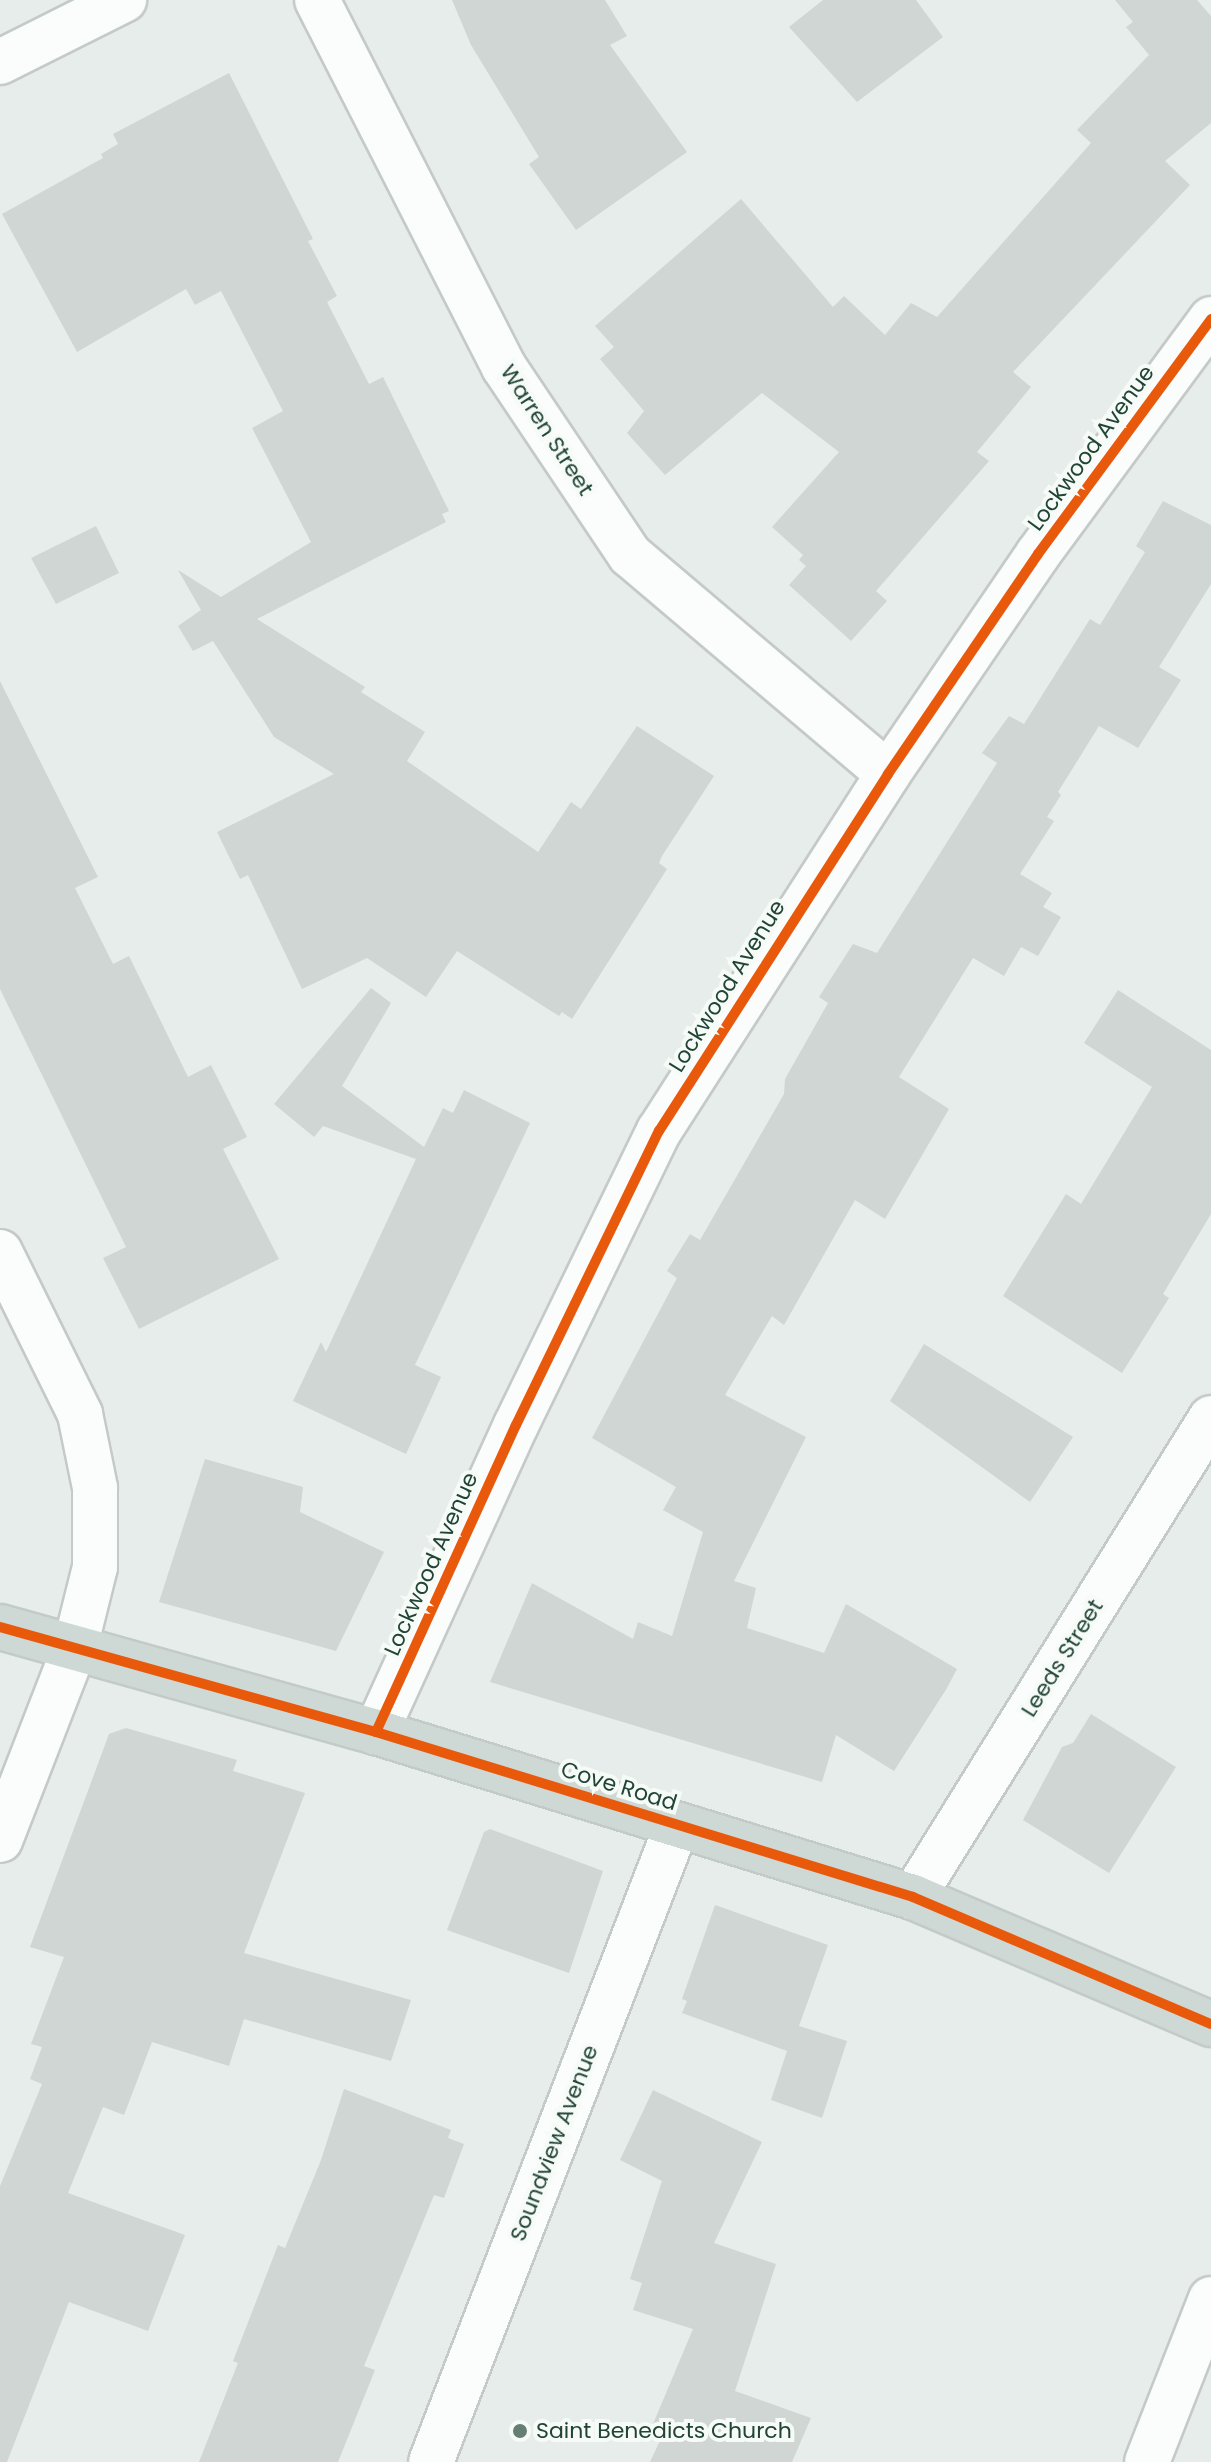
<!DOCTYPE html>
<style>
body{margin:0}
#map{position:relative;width:1211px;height:2462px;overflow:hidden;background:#e7edea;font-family:Poppins,sans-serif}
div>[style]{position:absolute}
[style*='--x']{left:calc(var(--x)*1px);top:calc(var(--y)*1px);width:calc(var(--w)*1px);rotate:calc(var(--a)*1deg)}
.building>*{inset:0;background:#cfd6d3}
.roads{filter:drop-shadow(2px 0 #c4cac7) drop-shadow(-2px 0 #c4cac7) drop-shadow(0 2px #c4cac7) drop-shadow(0 -2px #c4cac7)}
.minor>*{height:44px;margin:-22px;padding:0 22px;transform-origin:22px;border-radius:22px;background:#fbfcfc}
.major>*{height:44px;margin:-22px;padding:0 22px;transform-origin:22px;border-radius:22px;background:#ced8d4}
.cycleway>*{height:10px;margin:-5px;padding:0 5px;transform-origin:5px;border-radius:5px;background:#e8590c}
.dots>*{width:22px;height:22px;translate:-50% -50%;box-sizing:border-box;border:4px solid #f6fbf8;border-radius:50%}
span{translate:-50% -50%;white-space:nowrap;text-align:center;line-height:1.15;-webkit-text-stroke:8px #f6fbf8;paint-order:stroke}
.street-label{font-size:22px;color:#214435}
.poi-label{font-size:22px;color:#214435}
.left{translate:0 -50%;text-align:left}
</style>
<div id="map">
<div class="building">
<div style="clip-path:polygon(452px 0,605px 0,627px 36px,610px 45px,687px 152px,576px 230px,529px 164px,539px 157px,471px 45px)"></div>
<div style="clip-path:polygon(823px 0,916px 0,943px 37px,857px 102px,789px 27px)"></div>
<div style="clip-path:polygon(1115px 0,1197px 0,1211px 16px,1211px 123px,1165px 161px,1190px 185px,1013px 372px,1031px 387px,977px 452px,989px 461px,876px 591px,887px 601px,851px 641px,789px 585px,806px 566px,799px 560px,803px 555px,772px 527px,839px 452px,762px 393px,665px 475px,627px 433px,644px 411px,600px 359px,614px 347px,595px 326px,741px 199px,833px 307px,844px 296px,885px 335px,911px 303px,937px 317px,1091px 143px,1077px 130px,1149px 55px,1126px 27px,1133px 22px)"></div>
<div style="clip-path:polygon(229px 73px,313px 239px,308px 241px,337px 296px,327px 302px,369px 384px,383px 377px,449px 511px,442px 514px,446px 522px,257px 619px,365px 687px,361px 692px,425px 732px,407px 761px,538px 852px,571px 802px,581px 809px,637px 726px,714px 776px,662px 856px,659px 863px,667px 869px,572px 1019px,562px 1012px,559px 1016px,457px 951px,426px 997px,367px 958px,302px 989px,248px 875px,240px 879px,217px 832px,334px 774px,274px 737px,213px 641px,193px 651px,178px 626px,201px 610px,178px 570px,221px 597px,311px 542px,252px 428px,283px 411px,221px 291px,195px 305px,186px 289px,77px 352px,2px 214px,103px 158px,101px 154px,118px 144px,113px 134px)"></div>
<div style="clip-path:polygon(1163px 501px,1211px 525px,1211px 584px,1159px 667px,1181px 680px,1138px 748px,1099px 726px,1058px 792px,1061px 795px,1047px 817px,1054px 821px,1020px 874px,1052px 893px,1043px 907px,1061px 917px,1038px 956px,1021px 947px,1004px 976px,973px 958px,899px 1077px,949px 1109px,885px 1219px,855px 1200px,784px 1325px,772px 1316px,725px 1395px,806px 1437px,734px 1581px,756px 1588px,747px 1628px,824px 1653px,846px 1604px,957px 1669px,947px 1688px,894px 1771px,836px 1735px,822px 1782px,490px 1682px,532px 1583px,633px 1639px,638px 1622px,672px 1636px,703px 1532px,663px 1510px,676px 1487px,592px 1438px,677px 1278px,667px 1271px,690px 1234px,700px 1240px,784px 1094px,785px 1079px,828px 1003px,819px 997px,853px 944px,877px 953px,997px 763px,982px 753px,1009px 716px,1024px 724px,1090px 619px,1100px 625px,1145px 552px,1136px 546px)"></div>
<div style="clip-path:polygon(96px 526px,119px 573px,56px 604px,31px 558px)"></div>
<div style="clip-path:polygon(0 681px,98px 877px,75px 888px,113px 964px,129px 956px,188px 1077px,211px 1065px,247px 1137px,223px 1149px,279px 1259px,139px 1329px,103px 1258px,126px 1247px,0 989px)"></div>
<div style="clip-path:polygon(371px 988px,391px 1003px,342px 1086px,424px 1147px,443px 1108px,453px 1113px,464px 1090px,530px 1123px,415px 1365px,441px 1377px,406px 1454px,293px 1401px,321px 1342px,326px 1352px,416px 1159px,323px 1126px,314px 1137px,274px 1104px)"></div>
<div style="clip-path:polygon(1118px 990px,1211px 1050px,1211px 1214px,1163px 1294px,1169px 1298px,1122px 1373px,1003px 1296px,1066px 1194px,1081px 1204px,1152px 1087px,1084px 1043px)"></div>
<div style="clip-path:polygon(924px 1344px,1073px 1437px,1030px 1502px,890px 1401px)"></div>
<div style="clip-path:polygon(205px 1459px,303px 1487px,300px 1512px,384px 1552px,336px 1651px,159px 1602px)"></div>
<div style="clip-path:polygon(1091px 1714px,1176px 1767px,1109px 1873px,1023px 1820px,1062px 1747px,1073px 1743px)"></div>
<div style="clip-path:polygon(126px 1728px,237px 1760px,233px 1771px,305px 1793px,244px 1953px,411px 2000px,391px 2061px,244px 2019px,229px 2066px,152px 2042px,124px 2115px,103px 2107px,68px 2193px,185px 2235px,148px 2331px,69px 2302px,7px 2462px,0 2462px,0 2186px,42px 2084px,30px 2079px,42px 2047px,31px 2044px,64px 1957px,30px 1947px,109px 1734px)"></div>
<div style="clip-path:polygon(490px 1829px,603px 1871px,569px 1973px,447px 1930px,484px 1832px)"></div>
<div style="clip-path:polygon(715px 1905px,828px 1945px,799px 2026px,847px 2041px,822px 2118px,771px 2100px,787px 2051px,682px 2013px,687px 2001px,682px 1999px)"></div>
<div style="clip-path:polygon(344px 2089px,451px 2130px,448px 2138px,464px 2144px,444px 2198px,434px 2195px,364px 2366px,375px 2370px,338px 2462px,199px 2462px,238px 2363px,233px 2361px,278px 2245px,285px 2248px,321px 2160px)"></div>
<div style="clip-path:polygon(653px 2090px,762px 2142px,714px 2243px,776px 2264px,735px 2391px,811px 2418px,792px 2462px,650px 2462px,665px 2430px,653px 2424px,693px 2329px,633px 2310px,642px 2283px,630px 2279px,662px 2181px,620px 2160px)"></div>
</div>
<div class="roads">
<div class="minor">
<div style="--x:317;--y:0;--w:412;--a:63"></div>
<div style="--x:504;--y:367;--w:226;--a:56.2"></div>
<div style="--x:630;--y:555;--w:338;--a:40.3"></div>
<div style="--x:0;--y:62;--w:139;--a:-26.6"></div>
<div style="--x:0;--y:1252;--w:181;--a:63.7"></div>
<div style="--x:80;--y:1414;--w:76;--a:78.5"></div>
<div style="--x:95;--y:1488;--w:79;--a:90"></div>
<div style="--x:95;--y:1567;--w:82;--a:104"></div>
<div style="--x:75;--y:1647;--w:207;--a:111.2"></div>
<div style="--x:376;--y:1732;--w:337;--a:-65.5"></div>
<div style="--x:516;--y:1425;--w:327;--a:-64.1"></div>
<div style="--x:659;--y:1131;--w:424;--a:-57.3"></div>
<div style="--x:888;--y:774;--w:266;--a:-55.7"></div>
<div style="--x:1038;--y:554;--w:292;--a:-53.6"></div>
<div style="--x:913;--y:1897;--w:564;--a:-58.11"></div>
<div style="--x:431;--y:2462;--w:683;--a:-68.88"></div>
<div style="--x:1147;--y:2462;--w:175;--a:-68.6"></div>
</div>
<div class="major">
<div style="--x:0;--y:1627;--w:390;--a:15.6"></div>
<div style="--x:376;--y:1732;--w:562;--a:17.08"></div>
<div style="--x:913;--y:1897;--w:324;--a:23.1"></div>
</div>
</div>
<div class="cycleway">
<div style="--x:0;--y:1627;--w:390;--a:15.6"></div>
<div style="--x:376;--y:1732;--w:562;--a:17.08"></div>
<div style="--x:913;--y:1897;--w:324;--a:23.1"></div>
<div style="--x:376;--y:1732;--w:337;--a:-65.5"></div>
<div style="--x:516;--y:1425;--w:327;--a:-64.1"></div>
<div style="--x:659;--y:1131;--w:424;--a:-57.3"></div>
<div style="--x:888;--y:774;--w:266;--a:-55.7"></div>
<div style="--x:1038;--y:554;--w:292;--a:-53.6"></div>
</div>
<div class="dots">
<div style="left:520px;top:2431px;background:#667f74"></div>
</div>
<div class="street-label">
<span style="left:547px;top:430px;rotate:57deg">Warren Street</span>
<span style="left:1091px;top:448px;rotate:-54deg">Lockwood Avenue</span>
<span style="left:727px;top:986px;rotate:-58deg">Lockwood Avenue</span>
<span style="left:431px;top:1564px;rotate:-66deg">Lockwood Avenue</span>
<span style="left:1062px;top:1658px;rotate:-58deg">Leeds Street</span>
<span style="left:619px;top:1786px;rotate:17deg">Cove Road</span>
<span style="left:554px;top:2143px;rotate:-69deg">Soundview Avenue</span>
</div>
<div class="poi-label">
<span class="left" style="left:536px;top:2431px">Saint Benedicts Church</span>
</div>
</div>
